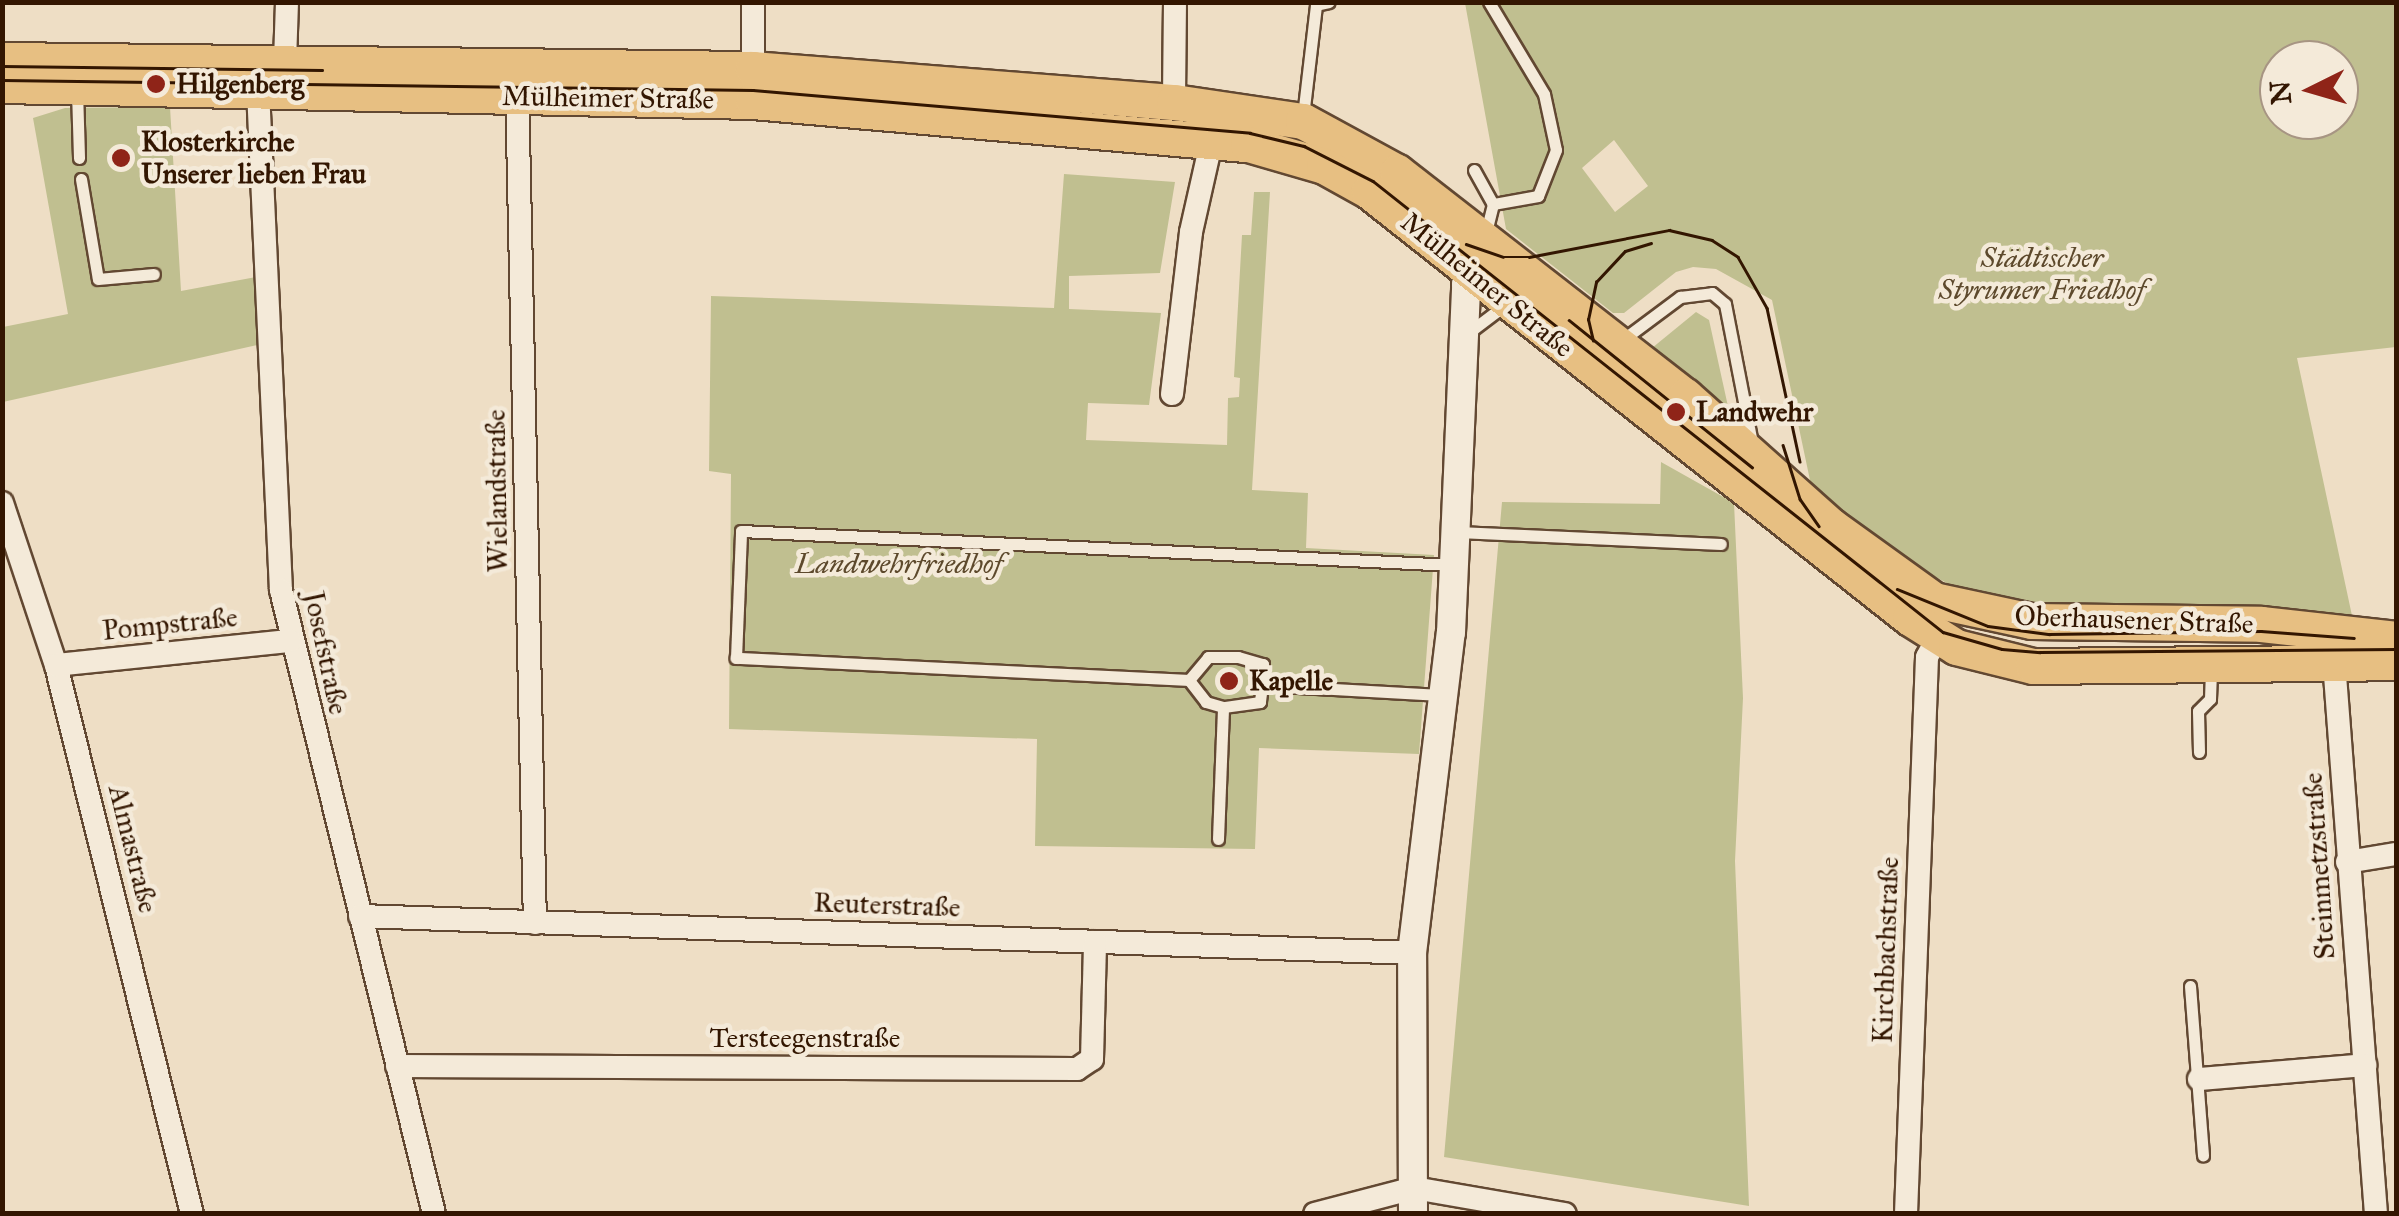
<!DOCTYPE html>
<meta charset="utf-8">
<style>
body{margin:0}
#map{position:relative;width:2399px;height:1216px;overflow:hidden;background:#eedec5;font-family:"IM FELL Great Primer",serif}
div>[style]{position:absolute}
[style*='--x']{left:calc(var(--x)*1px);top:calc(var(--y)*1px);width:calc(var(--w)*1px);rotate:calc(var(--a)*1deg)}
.green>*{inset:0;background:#c0bf90}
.roads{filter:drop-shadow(2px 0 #624832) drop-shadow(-2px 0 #624832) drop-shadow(0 2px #624832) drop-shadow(0 -2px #624832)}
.service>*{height:11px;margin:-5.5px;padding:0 5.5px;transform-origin:5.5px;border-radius:5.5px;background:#f4ead9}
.minor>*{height:22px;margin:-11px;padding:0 11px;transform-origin:11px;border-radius:11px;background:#f4ead9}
.tertiary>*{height:28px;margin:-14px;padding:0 14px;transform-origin:14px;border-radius:14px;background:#f4ead9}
.primary>*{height:35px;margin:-17.5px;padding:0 17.5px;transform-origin:17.5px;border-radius:17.5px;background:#e7bf82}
.tram>*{height:2.5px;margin:-1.25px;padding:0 1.25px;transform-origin:1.25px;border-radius:1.25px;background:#331601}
.dots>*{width:28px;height:28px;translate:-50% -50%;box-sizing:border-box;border:5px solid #f4ead9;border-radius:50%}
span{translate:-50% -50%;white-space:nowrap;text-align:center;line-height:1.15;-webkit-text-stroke:9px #f4ead9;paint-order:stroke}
.poi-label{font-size:28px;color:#331601;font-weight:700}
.left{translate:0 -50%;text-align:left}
.street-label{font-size:28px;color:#331601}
.park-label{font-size:28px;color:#5d492c;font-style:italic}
.frame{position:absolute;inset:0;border:5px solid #331601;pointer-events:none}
.north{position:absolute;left:2259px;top:40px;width:100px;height:100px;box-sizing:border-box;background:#f4ead9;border:2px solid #a79583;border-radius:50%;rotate:265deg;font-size:28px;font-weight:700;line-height:40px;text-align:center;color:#331601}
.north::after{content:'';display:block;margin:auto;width:35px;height:45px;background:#8f2418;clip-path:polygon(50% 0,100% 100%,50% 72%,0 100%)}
</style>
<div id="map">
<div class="green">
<div style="clip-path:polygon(evenodd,1465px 3px,2396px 3px,2396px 347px,2297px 358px,2354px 625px,2009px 601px,1954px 587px,1903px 559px,1811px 485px,1772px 300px,1716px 269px,1693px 267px,1676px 272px,1624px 313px,1613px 313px,1506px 229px,1465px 3px,2279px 60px,2339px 60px,2339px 120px,2279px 120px,2279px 60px,1465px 3px,1614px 140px,1648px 186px,1615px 212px,1582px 168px,1614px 140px)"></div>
<div style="clip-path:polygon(170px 107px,181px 291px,261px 276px,262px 344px,3px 402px,3px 327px,68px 314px,33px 118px,65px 108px)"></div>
<div style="clip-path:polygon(1064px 174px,1175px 182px,1160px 273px,1069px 276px,1069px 309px,1161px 313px,1149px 405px,1088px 403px,1086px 440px,1227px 445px,1228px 398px,1239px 397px,1240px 378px,1234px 377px,1242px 235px,1251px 235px,1254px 192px,1270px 192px,1252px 490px,1308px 493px,1306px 548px,1434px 555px,1419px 754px,1259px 748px,1255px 849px,1035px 846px,1037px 739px,729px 729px,731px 474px,709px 471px,711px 296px,1054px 308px)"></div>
<div style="clip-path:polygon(1696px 312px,1709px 320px,1729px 411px,1652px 348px)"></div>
<div style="clip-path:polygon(1661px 462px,1734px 503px,1743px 698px,1735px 861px,1749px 1206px,1444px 1157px,1502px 502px,1660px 504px)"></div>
</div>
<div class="roads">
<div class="service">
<div style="--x:1489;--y:2;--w:107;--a:59.1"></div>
<div style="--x:1544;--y:94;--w:57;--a:77.9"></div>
<div style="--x:1556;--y:150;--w:49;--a:111.4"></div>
<div style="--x:1538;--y:196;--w:46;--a:169.9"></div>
<div style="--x:77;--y:90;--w:68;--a:88.3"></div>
<div style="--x:1303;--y:116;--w:112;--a:-83.3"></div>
<div style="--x:1316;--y:5;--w:13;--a:-13"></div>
<div style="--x:1474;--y:170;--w:39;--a:61"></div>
<div style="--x:1493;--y:204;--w:30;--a:104"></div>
<div style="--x:81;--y:179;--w:101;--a:80.4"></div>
<div style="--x:98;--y:279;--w:56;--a:-5.1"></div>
<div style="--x:1468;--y:333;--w:46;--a:-37.1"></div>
<div style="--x:1621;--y:341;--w:74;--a:-36.7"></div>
<div style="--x:1680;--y:297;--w:32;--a:-7"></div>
<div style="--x:1712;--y:293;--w:17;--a:40"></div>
<div style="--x:1725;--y:304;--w:142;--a:79"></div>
<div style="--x:1458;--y:532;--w:263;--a:2.6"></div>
<div style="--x:1189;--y:680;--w:30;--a:-50"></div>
<div style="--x:1208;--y:657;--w:30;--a:0"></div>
<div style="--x:1238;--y:657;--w:26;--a:16"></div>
<div style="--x:1263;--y:664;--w:21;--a:93"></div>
<div style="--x:1262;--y:685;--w:179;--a:3.2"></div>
<div style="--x:1262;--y:685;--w:17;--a:97"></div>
<div style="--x:1260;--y:702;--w:37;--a:172"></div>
<div style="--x:1223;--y:707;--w:18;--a:-164"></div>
<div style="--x:1206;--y:702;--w:28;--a:-128"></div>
<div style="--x:1189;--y:680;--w:454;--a:-177.2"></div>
<div style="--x:736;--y:658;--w:127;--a:-87.7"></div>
<div style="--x:741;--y:531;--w:714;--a:2.73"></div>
<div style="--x:2199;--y:752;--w:41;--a:-91.4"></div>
<div style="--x:2198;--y:711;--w:17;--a:-45"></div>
<div style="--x:2210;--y:699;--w:33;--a:-88"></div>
<div style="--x:1218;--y:839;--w:132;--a:-87.8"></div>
<div style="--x:2190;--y:986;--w:170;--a:85.6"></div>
</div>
<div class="minor">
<div style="--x:287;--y:2;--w:60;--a:91.9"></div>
<div style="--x:285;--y:62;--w:39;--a:134"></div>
<div style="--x:258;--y:90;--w:501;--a:87.37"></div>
<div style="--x:281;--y:590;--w:642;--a:76.22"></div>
<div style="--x:1175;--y:2;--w:100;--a:90.6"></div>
<div style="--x:1174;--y:102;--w:10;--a:45"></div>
<div style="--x:753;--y:79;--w:77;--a:-90"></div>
<div style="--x:517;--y:87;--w:836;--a:88.77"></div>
<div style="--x:1172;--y:394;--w:163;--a:-83.3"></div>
<div style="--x:1191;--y:232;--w:105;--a:-77.3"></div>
<div style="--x:2;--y:503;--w:171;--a:71.6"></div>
<div style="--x:56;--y:665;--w:566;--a:76.09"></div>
<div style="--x:2334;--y:662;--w:554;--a:85.65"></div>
<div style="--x:56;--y:665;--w:235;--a:-5.9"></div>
<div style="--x:2347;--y:862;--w:50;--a:-9.3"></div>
<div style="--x:360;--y:916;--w:1053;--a:2.01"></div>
<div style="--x:397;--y:1066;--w:680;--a:0.25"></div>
<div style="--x:1077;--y:1069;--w:18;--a:-34"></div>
<div style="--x:1092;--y:1059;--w:117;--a:-88.5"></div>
<div style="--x:2199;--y:1079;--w:167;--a:-4.8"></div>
<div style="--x:1315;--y:1214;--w:102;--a:-14.7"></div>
<div style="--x:1414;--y:1188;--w:153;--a:9.8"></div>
<div style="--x:1906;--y:1214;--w:557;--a:-87.84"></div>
<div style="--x:1927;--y:657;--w:23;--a:-61"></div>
</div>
<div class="tertiary">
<div style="--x:1413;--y:1214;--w:261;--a:-90.2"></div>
<div style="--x:1412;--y:953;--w:322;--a:-83.1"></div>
<div style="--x:1451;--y:633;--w:349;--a:-87.5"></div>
<div style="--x:1466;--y:284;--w:30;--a:-75"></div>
</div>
<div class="primary">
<div style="--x:2;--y:60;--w:751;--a:0.69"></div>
<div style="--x:753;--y:69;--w:422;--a:4.5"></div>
<div style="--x:1174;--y:102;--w:130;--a:8.4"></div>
<div style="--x:1303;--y:121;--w:107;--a:28.5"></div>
<div style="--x:1397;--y:172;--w:365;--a:37.9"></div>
<div style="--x:1685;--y:396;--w:195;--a:41.7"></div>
<div style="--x:1831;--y:526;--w:127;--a:35.7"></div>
<div style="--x:1934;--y:600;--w:99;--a:12.2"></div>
<div style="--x:2031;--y:621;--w:230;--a:0.7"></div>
<div style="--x:2261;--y:624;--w:136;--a:6.3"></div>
<div style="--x:2;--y:85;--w:751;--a:1.22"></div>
<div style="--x:753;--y:101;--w:497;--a:5"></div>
<div style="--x:1248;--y:144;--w:79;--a:16.1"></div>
<div style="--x:1324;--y:166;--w:51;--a:29.1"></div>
<div style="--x:1369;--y:191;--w:689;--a:38.28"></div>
<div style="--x:1910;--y:618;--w:54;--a:32.2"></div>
<div style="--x:1956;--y:647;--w:79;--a:13.9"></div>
<div style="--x:2033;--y:666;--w:363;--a:-0.6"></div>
</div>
</div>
<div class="tram">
<div style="--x:2;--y:66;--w:320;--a:0.7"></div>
<div style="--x:2;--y:80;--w:751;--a:0.76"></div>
<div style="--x:753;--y:90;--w:499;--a:4.9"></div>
<div style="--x:1250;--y:133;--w:56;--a:13.5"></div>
<div style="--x:1304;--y:146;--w:77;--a:26.9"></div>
<div style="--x:1373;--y:181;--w:727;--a:38.35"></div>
<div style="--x:1943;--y:632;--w:61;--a:16.1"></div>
<div style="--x:2002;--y:649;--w:38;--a:5"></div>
<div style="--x:2040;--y:652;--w:356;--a:-0.5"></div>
<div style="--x:1466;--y:244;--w:39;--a:19"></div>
<div style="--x:1503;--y:257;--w:26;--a:0"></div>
<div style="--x:1529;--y:257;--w:143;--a:-10.9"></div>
<div style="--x:1669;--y:230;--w:44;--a:13.1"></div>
<div style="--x:1712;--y:240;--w:31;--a:33"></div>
<div style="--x:1738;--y:257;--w:59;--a:60.4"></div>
<div style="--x:1767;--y:308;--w:157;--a:77.9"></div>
<div style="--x:1569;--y:320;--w:235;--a:38.8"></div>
<div style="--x:1593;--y:341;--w:22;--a:-103"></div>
<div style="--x:1588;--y:320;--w:39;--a:-78"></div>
<div style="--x:1596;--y:282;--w:42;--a:-46.9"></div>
<div style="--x:1625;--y:251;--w:27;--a:-17"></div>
<div style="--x:1783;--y:445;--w:57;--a:72.5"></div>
<div style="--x:1800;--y:499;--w:33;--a:55"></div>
<div style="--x:1897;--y:589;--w:98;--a:22.1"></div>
<div style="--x:1988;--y:626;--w:62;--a:7.5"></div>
<div style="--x:2049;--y:634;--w:212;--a:-0.8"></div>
<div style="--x:2261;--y:631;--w:93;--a:4.3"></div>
</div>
<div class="dots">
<div style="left:156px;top:84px;background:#8f2418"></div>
<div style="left:121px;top:158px;background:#8f2418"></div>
<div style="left:1676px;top:412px;background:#8f2418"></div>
<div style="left:1229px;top:681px;background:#8f2418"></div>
</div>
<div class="poi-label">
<span class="left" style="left:176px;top:84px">Hilgenberg</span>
<span class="left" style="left:141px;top:158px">Klosterkirche<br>Unserer lieben Frau</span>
<span class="left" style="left:1696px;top:412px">Landwehr</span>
<span class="left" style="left:1249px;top:681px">Kapelle</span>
</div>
<div class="street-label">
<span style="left:608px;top:98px;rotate:1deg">Mülheimer Straße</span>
<span style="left:1487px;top:285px;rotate:39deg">Mülheimer Straße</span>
<span style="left:497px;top:491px;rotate:-91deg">Wielandstraße</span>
<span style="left:2134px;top:620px;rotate:2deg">Oberhausener Straße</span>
<span style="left:170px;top:624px;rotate:-6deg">Pompstraße</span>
<span style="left:326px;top:653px;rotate:78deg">Josefstraße</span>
<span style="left:133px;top:849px;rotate:76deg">Almastraße</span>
<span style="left:2319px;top:866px;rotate:-94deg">Steinmetzstraße</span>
<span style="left:887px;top:905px;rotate:2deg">Reuterstraße</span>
<span style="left:1886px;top:950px;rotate:-88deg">Kirchbachstraße</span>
<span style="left:805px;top:1038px">Tersteegenstraße</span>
</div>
<div class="park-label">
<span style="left:2042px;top:274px">Städtischer<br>Styrumer Friedhof</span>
<span style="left:899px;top:564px">Landwehrfriedhof</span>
</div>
<div class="frame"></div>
<div class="north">N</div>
</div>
